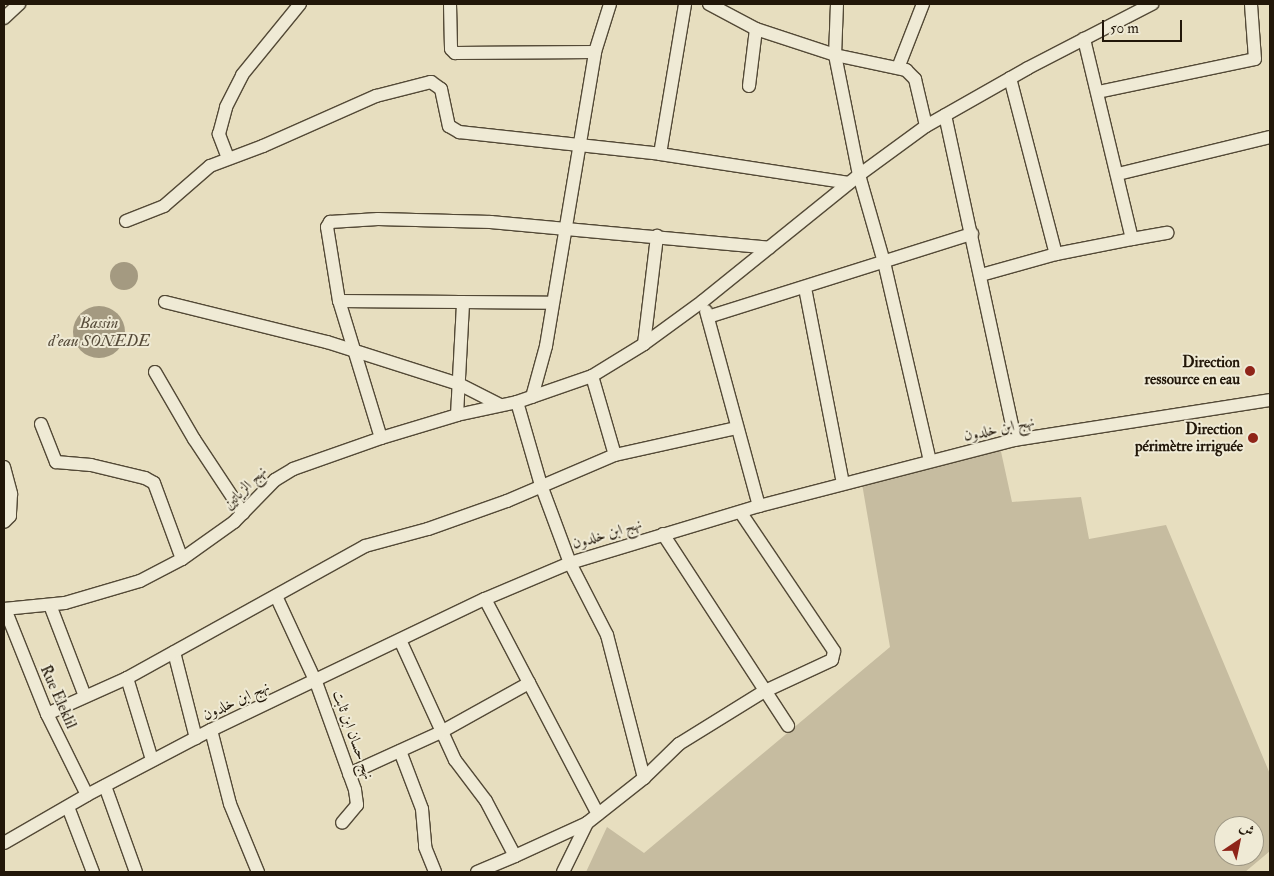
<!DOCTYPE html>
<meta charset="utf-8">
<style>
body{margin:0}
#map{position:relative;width:1274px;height:876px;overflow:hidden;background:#e7debf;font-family:"IM FELL Double Pica",Amiri,serif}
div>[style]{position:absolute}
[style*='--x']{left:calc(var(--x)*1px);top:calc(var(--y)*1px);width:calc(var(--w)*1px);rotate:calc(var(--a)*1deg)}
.green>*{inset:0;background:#c6bca0}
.water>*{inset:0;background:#a49a81}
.round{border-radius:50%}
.roads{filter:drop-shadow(1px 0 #534936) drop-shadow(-1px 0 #534936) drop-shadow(0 1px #534936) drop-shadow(0 -1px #534936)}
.minor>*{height:12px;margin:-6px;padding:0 6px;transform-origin:6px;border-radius:6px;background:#efead5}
.dots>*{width:14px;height:14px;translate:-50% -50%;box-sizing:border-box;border:2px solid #efead5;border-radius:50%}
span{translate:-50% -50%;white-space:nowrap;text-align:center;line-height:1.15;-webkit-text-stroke:4px #efead5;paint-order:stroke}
.poi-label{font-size:15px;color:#221709;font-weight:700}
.right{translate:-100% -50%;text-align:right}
.street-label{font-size:15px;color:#221709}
.water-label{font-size:16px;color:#564b39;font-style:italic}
.frame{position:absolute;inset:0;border:5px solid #221709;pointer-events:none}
.north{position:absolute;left:1214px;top:816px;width:50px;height:50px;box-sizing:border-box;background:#efead5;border:1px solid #9d9683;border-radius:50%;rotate:34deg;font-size:14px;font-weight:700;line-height:20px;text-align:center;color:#221709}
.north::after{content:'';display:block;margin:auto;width:18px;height:22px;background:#8f2418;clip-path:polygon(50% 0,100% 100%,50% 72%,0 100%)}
.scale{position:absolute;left:1102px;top:20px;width:80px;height:22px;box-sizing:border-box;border:2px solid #221709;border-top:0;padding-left:6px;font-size:15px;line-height:18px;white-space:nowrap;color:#221709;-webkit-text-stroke:4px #efead5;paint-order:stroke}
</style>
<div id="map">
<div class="green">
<div style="clip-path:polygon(evenodd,1000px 447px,1012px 502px,1081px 497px,1089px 539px,1166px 525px,1270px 774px,1270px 851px,1245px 872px,586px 872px,607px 827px,644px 853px,890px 647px,860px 472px,1000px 447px,1224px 826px,1254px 826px,1254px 856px,1224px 856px,1224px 826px)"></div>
</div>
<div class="water">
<div class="round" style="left:110px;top:262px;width:28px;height:28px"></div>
<div class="round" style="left:73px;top:306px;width:52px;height:52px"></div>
</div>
<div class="roads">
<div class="minor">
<div style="--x:450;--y:4;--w:45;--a:88.7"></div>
<div style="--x:451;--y:49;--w:6;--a:45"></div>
<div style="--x:455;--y:53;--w:140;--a:-0.4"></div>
<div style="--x:709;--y:4;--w:53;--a:28"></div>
<div style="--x:756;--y:29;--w:83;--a:18.2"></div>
<div style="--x:835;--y:55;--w:73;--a:11.9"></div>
<div style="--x:906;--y:70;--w:13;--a:45"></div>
<div style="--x:915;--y:79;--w:48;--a:76.8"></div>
<div style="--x:837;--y:4;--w:51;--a:92.2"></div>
<div style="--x:835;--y:55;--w:122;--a:78.7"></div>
<div style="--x:859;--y:175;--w:91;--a:74"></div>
<div style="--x:884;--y:262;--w:204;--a:77"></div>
<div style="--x:4;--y:18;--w:21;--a:-43"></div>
<div style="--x:898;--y:68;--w:69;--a:-68.7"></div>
<div style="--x:1010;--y:78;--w:182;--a:75.4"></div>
<div style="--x:749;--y:86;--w:57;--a:-83"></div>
<div style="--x:1098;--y:92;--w:160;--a:-11.9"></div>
<div style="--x:1255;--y:59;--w:55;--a:-94.2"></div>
<div style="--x:945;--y:115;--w:332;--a:77.8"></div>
<div style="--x:660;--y:154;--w:152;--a:-80.5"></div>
<div style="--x:228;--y:158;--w:26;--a:-111"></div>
<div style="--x:219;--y:134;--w:28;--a:-75"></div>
<div style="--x:226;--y:107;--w:36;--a:-63"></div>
<div style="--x:242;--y:75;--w:92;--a:-50.8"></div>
<div style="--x:1118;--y:174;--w:156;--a:-13.7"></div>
<div style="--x:126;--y:221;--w:41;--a:-21.5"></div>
<div style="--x:164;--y:206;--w:61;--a:-41"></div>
<div style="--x:210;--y:166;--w:57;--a:-20.7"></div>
<div style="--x:263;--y:146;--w:124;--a:-23.9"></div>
<div style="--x:376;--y:96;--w:57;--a:-14.3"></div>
<div style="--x:431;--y:82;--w:12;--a:35"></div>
<div style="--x:441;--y:89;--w:38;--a:78"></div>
<div style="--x:449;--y:126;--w:12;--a:31"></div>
<div style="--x:459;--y:132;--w:202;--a:6.2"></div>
<div style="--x:660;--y:154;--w:191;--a:8.7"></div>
<div style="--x:1132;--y:239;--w:36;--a:-10"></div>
<div style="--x:981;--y:275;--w:78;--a:-15.6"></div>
<div style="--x:1056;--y:254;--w:77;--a:-11.2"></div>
<div style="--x:1132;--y:239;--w:206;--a:-103.5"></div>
<div style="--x:805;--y:288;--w:199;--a:79"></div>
<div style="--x:339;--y:301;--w:213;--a:0.5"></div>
<div style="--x:165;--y:302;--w:167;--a:13.9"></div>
<div style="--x:327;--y:342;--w:139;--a:17.7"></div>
<div style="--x:459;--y:384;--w:46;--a:27.1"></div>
<div style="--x:706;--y:311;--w:202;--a:74.8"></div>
<div style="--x:708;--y:317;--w:277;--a:-17.5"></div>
<div style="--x:644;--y:344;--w:109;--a:-83.1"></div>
<div style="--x:155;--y:372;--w:78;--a:59.8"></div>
<div style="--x:194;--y:439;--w:89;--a:56.5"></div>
<div style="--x:592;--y:376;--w:82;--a:73.8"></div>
<div style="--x:532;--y:397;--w:53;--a:-74.6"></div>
<div style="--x:546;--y:346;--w:298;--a:-80.5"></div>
<div style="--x:595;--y:52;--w:50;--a:-72.6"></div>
<div style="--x:517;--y:402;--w:86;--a:73.9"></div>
<div style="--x:541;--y:485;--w:83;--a:69.6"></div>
<div style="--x:570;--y:563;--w:81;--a:62.8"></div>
<div style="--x:607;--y:635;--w:148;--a:75.5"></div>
<div style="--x:457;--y:415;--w:112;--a:-86.9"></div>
<div style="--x:41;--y:424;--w:41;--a:68.5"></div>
<div style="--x:56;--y:462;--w:35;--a:5"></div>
<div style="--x:91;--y:465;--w:56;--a:13.5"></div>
<div style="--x:145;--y:478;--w:10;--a:29"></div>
<div style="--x:154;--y:483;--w:81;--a:69.8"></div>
<div style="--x:381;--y:438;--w:143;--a:-107"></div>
<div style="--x:339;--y:301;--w:75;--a:-99.2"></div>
<div style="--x:327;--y:227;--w:6;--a:-59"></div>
<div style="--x:330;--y:222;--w:48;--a:-3.6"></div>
<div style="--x:378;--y:219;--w:113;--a:1.5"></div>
<div style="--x:491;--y:222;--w:279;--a:5.3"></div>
<div style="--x:4;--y:467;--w:28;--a:75"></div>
<div style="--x:11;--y:494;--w:22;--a:93"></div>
<div style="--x:10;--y:516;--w:8;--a:135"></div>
<div style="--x:663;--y:534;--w:229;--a:56.9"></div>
<div style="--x:276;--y:596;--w:95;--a:65.1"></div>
<div style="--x:316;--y:682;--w:115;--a:70.1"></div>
<div style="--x:355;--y:790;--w:15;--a:82"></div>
<div style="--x:357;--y:805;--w:23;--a:130"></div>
<div style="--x:485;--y:599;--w:243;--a:62.3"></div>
<div style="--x:50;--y:605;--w:97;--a:69"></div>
<div style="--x:4;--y:609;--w:61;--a:-5.6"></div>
<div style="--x:65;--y:603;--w:78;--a:-16.3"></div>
<div style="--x:140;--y:581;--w:47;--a:-27.6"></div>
<div style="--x:182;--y:559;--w:64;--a:-35.4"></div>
<div style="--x:234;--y:522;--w:59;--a:-45.7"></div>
<div style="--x:275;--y:480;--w:21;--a:-31"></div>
<div style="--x:293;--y:469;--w:93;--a:-19.4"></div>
<div style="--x:381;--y:438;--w:79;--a:-16.8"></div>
<div style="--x:457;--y:415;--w:61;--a:-12.2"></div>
<div style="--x:517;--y:402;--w:79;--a:-19.1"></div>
<div style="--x:592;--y:376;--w:61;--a:-31.6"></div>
<div style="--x:644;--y:344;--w:73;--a:-36.1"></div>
<div style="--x:703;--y:301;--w:201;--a:-38.9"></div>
<div style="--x:859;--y:175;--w:83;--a:-36.2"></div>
<div style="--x:926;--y:126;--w:117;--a:-29.6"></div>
<div style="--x:1028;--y:68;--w:140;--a:-27.3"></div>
<div style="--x:5;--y:609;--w:113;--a:68.2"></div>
<div style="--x:47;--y:714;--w:90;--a:63.7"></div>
<div style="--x:400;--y:640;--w:132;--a:65.4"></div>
<div style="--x:455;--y:760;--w:51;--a:52.9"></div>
<div style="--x:486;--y:801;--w:62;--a:62.2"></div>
<div style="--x:515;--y:856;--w:79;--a:-24.6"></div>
<div style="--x:174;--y:652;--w:89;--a:75.7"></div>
<div style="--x:127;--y:678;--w:86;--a:73"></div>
<div style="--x:47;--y:714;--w:88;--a:-24.2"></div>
<div style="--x:127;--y:678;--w:272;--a:-29"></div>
<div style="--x:365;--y:546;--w:65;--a:-15.1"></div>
<div style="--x:428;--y:529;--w:84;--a:-19.5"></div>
<div style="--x:507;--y:501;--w:117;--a:-23.1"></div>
<div style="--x:615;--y:455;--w:125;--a:-12.5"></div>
<div style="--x:211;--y:730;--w:76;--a:75.6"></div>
<div style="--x:230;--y:804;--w:74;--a:67.6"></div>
<div style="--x:400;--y:751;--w:62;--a:69.2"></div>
<div style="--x:422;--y:809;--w:38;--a:85"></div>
<div style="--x:425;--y:847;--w:27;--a:68"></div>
<div style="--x:349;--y:774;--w:101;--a:-24.5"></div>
<div style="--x:441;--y:732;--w:101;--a:-29.1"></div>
<div style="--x:105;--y:786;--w:91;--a:70.2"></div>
<div style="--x:68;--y:807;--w:70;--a:69"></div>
<div style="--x:4;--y:843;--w:96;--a:-30"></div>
<div style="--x:87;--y:795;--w:140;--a:-27.7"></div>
<div style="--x:211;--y:730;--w:304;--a:-25.6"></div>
<div style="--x:485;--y:599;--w:92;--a:-23"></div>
<div style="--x:570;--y:563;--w:197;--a:-16.8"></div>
<div style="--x:759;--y:506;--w:264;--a:-14.5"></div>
<div style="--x:1015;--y:440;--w:258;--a:-8.9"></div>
<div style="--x:477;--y:872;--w:41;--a:-22.8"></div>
<div style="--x:563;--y:872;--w:55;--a:-63.9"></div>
<div style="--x:587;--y:823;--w:73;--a:-38.3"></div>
<div style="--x:644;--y:778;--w:49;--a:-44.2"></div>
<div style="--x:679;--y:744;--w:99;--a:-31.8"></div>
<div style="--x:763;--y:692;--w:76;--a:-24.9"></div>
<div style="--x:832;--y:660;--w:9;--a:-77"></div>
<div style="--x:834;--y:651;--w:166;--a:-124"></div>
</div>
</div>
<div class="dots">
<div style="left:1250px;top:371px;background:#8f2418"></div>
<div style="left:1253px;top:438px;background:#8f2418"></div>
</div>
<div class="poi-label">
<span class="right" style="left:1240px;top:371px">Direction<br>ressource en eau</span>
<span class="right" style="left:1243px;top:438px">Direction<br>périmètre irriguée</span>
</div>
<div class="street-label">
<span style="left:999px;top:429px;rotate:-12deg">نهج ابن خلدون</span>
<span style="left:245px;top:488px;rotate:-45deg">نهج الزياتين</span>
<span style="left:607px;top:534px;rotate:-17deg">نهج ابن خلدون</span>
<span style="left:58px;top:697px;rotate:66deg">Rue Eleklil</span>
<span style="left:236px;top:701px;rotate:-25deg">نهج ابن خلدون</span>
<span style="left:353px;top:735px;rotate:70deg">نهج حسان ابن ثابت</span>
</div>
<div class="water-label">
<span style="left:99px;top:332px">Bassin<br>d'eau SONEDE</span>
</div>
<div class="frame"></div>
<div class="north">ش</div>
<div class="scale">50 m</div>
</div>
